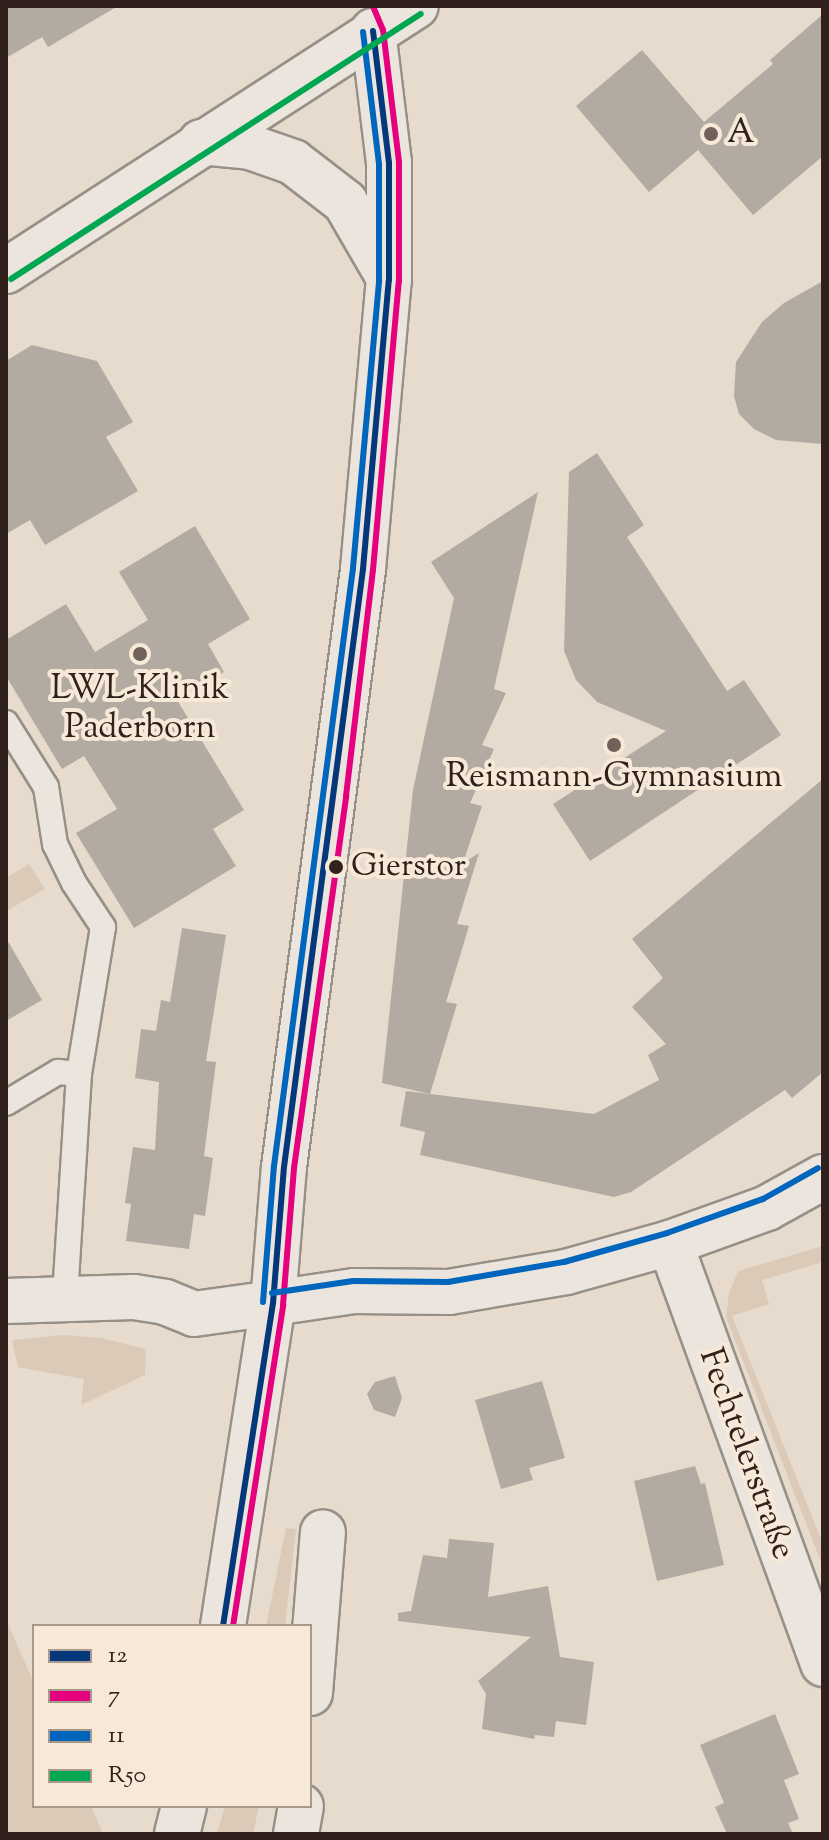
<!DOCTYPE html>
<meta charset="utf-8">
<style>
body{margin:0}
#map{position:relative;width:829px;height:1840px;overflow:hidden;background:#e6dbcc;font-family:"Sorts Mill Goudy",serif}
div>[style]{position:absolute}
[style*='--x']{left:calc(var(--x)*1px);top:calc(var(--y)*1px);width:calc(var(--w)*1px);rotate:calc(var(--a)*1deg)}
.green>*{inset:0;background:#dacab7}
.building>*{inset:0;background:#b3aba1}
.roads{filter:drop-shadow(2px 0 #979087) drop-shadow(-2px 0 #979087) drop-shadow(0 2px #979087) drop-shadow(0 -2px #979087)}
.lane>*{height:24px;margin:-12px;padding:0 12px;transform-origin:12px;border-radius:12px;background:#ebe5de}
.street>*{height:44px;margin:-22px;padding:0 22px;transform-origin:22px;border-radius:22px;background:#ebe5de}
.secondary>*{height:44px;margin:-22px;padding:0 22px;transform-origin:22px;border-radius:22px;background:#ebe5de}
.bus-1>*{height:6px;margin:-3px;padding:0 3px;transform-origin:3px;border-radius:3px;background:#05377b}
.bus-2>*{height:6px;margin:-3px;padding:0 3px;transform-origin:3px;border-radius:3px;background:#e5007d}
.bus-3>*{height:6px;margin:-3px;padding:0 3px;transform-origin:3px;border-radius:3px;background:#0065bd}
.bus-4>*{height:6px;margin:-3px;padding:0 3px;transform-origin:3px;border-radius:3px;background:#00a651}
.dots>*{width:22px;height:22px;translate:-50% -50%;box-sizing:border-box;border:4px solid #f6e9d7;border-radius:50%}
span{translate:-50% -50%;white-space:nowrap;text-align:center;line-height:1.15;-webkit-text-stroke:8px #f6e9d7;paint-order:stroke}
.bus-label{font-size:32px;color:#30211c}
.left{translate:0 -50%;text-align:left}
.poi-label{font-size:34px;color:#30211c}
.street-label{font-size:34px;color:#30211c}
.frame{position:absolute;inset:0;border:8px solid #30211c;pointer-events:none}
.legend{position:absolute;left:32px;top:1624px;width:280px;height:184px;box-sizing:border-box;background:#f6e9d7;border:2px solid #a7998c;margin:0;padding:10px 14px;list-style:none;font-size:24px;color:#30211c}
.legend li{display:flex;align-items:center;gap:16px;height:40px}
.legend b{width:40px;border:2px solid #a7998c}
</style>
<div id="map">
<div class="green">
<div style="clip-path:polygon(29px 864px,45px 889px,6px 911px,6px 878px)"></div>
<div style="clip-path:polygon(823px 1246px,823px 1262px,762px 1280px,769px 1304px,732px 1316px,821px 1539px,823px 1567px,726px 1317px,729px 1294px,738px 1271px)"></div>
<div style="clip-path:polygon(64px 1335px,101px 1338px,146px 1349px,145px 1375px,81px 1405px,84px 1379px,18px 1367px,12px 1340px)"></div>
<div style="clip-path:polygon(286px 1528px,296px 1529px,285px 1626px,266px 1626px)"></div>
<div style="clip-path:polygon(6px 1620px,34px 1683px,34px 1806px,91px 1806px,103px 1834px,6px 1834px)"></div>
<div style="clip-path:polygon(225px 1806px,259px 1806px,253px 1834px,217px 1834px)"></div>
</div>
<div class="building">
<div style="clip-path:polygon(6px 6px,118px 6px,48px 47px,42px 37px,6px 58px)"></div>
<div style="clip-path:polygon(823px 14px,823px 156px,753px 215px,698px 150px,649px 192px,576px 106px,642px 50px,704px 122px,773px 64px,770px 60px)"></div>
<div style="clip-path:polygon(823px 281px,823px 444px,776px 440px,754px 429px,739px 414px,734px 396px,736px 362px,762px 322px,784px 303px)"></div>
<div style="clip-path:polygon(32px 345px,97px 361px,133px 422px,106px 437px,138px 491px,45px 545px,30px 520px,6px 534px,6px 361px)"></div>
<div style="clip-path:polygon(597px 453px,644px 525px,627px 537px,666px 597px,727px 691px,744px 680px,781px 735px,590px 861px,553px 804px,666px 731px,597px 702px,576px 680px,564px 651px,569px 472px)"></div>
<div style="clip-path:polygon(538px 492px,494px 689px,506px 693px,482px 745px,494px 749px,470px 803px,482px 806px,463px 863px,479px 853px,457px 924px,469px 926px,446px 1002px,457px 1004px,430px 1094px,382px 1083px,413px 790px,454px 598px,431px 562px)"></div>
<div style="clip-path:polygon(195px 526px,250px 619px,208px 644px,224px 672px,177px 700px,244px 810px,213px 829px,236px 866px,134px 928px,76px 833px,117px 809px,84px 756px,62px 769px,6px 676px,6px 640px,66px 604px,95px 652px,148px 620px,119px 572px)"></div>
<div style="clip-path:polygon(823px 779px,823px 1072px,792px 1098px,785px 1090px,631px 1192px,614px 1197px,420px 1155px,425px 1132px,400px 1126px,406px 1091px,594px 1114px,659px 1080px,648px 1055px,666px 1044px,632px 1007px,663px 978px,632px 939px)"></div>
<div style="clip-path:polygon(182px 928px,226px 935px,206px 1061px,216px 1062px,204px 1156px,213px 1158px,205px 1216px,194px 1214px,189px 1249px,126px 1241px,131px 1204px,125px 1203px,133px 1147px,155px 1150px,159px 1082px,135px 1078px,141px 1029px,156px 1031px,161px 1000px,170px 1002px)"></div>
<div style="clip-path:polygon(6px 938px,42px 1000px,6px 1021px)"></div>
<div style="clip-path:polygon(395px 1376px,402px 1398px,395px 1417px,374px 1410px,367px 1394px,375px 1382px)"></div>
<div style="clip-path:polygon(542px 1381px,565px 1458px,529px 1468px,533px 1480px,501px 1489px,475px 1400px)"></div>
<div style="clip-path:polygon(695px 1466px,701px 1484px,705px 1483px,724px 1565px,657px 1581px,634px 1481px)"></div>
<div style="clip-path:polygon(449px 1539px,494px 1543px,488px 1597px,548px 1586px,560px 1657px,594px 1662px,586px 1725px,556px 1721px,554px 1737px,535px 1735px,534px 1739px,482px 1729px,486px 1694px,478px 1681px,531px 1637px,398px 1621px,398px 1613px,411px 1611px,423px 1555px,447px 1558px)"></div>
<div style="clip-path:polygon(775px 1714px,799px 1774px,784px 1780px,799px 1819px,788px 1823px,793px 1834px,727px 1834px,715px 1807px,724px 1803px,700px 1745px)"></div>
</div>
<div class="roads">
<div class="lane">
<div style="--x:6;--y:723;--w:75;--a:58"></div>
<div style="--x:46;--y:787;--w:58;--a:81"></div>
<div style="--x:55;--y:844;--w:43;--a:64"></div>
<div style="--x:74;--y:883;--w:53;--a:56.6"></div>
<div style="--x:103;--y:927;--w:149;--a:99.3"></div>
<div style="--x:79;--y:1074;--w:225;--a:93.6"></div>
<div style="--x:6;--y:1103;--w:61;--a:-30.8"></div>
<div style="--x:58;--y:1072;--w:21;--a:5"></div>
</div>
<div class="street">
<div style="--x:670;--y:1243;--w:448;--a:70"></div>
<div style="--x:6;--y:1301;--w:128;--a:-1.8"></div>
<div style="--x:134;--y:1297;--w:31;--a:9"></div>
<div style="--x:165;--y:1302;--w:31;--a:22"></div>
<div style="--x:194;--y:1314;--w:80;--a:-7.9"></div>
<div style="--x:310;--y:1693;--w:161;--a:-85.4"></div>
<div style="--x:296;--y:1834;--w:28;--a:-80"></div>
</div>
<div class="secondary">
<div style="--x:201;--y:142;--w:49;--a:5.8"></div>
<div style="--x:250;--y:147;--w:46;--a:19.2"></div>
<div style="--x:293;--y:162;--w:66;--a:37.6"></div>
<div style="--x:345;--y:202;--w:86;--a:59.8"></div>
<div style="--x:6;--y:271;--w:488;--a:-32.9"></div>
<div style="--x:273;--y:1303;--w:82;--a:-8.4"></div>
<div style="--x:354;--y:1291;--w:95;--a:0.6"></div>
<div style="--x:449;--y:1292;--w:119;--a:-9.7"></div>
<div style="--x:566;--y:1272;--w:108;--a:-15.6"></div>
<div style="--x:670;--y:1243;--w:103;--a:-19.8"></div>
<div style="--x:767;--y:1208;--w:64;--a:-29"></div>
<div style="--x:223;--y:1626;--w:327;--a:-81.2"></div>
<div style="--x:273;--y:1303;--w:136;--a:-85.4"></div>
<div style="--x:284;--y:1167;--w:603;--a:-82.47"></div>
<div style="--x:363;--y:569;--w:290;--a:-84.9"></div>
<div style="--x:389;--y:280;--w:117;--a:-90"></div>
<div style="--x:389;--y:163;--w:133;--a:-96.9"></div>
<div style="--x:177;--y:1834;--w:29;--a:-76"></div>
</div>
</div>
<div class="bus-1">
<div style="--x:223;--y:1626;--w:327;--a:-81.2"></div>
<div style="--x:273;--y:1303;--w:136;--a:-85.4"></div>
<div style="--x:284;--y:1167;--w:603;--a:-82.47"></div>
<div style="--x:363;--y:569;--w:290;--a:-84.9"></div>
<div style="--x:389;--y:280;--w:117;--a:-90"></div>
<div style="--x:389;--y:163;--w:133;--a:-96.9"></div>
</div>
<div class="bus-2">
<div style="--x:233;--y:1626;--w:325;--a:-81.1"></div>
<div style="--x:283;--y:1305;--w:137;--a:-85.4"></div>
<div style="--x:294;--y:1168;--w:376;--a:-82"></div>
<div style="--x:346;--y:796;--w:228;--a:-83.2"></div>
<div style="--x:373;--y:570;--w:290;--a:-84.9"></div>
<div style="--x:399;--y:281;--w:119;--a:-90"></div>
<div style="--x:399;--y:162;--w:133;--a:-96.9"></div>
<div style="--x:383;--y:30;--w:26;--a:-113"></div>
</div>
<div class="bus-3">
<div style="--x:272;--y:1293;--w:82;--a:-8.4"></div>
<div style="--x:353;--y:1281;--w:95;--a:0.6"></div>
<div style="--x:448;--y:1282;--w:118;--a:-9.8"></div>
<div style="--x:564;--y:1262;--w:107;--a:-15.7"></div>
<div style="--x:667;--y:1233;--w:102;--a:-19.5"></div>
<div style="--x:763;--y:1199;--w:63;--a:-29.4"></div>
<div style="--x:263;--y:1302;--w:136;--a:-85.4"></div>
<div style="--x:274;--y:1166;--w:603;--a:-82.47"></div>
<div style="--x:353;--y:568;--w:289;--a:-84.8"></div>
<div style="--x:379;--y:280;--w:116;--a:-90"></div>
<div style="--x:379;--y:164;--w:133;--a:-96.9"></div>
</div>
<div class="bus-4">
<div style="--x:11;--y:279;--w:488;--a:-32.9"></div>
</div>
<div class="dots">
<div style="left:711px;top:134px;background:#70625a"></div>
<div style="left:140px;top:654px;background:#70625a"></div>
<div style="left:614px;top:745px;background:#70625a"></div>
<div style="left:336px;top:867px;background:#30211c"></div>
</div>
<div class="bus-label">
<span class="left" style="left:351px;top:867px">Gierstor</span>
</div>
<div class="poi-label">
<span class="left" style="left:727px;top:134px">A</span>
<span style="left:140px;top:709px">LWL-Klinik<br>Paderborn</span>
<span style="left:614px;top:778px">Reismann-Gymnasium</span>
</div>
<div class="street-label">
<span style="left:746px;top:1454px;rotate:70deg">Fechtelerstraße</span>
</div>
<div class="frame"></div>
<ul class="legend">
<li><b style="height:10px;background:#05377b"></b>12</li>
<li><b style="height:10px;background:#e5007d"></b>7</li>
<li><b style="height:10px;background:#0065bd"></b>11</li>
<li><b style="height:10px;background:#00a651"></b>R50</li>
</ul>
</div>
